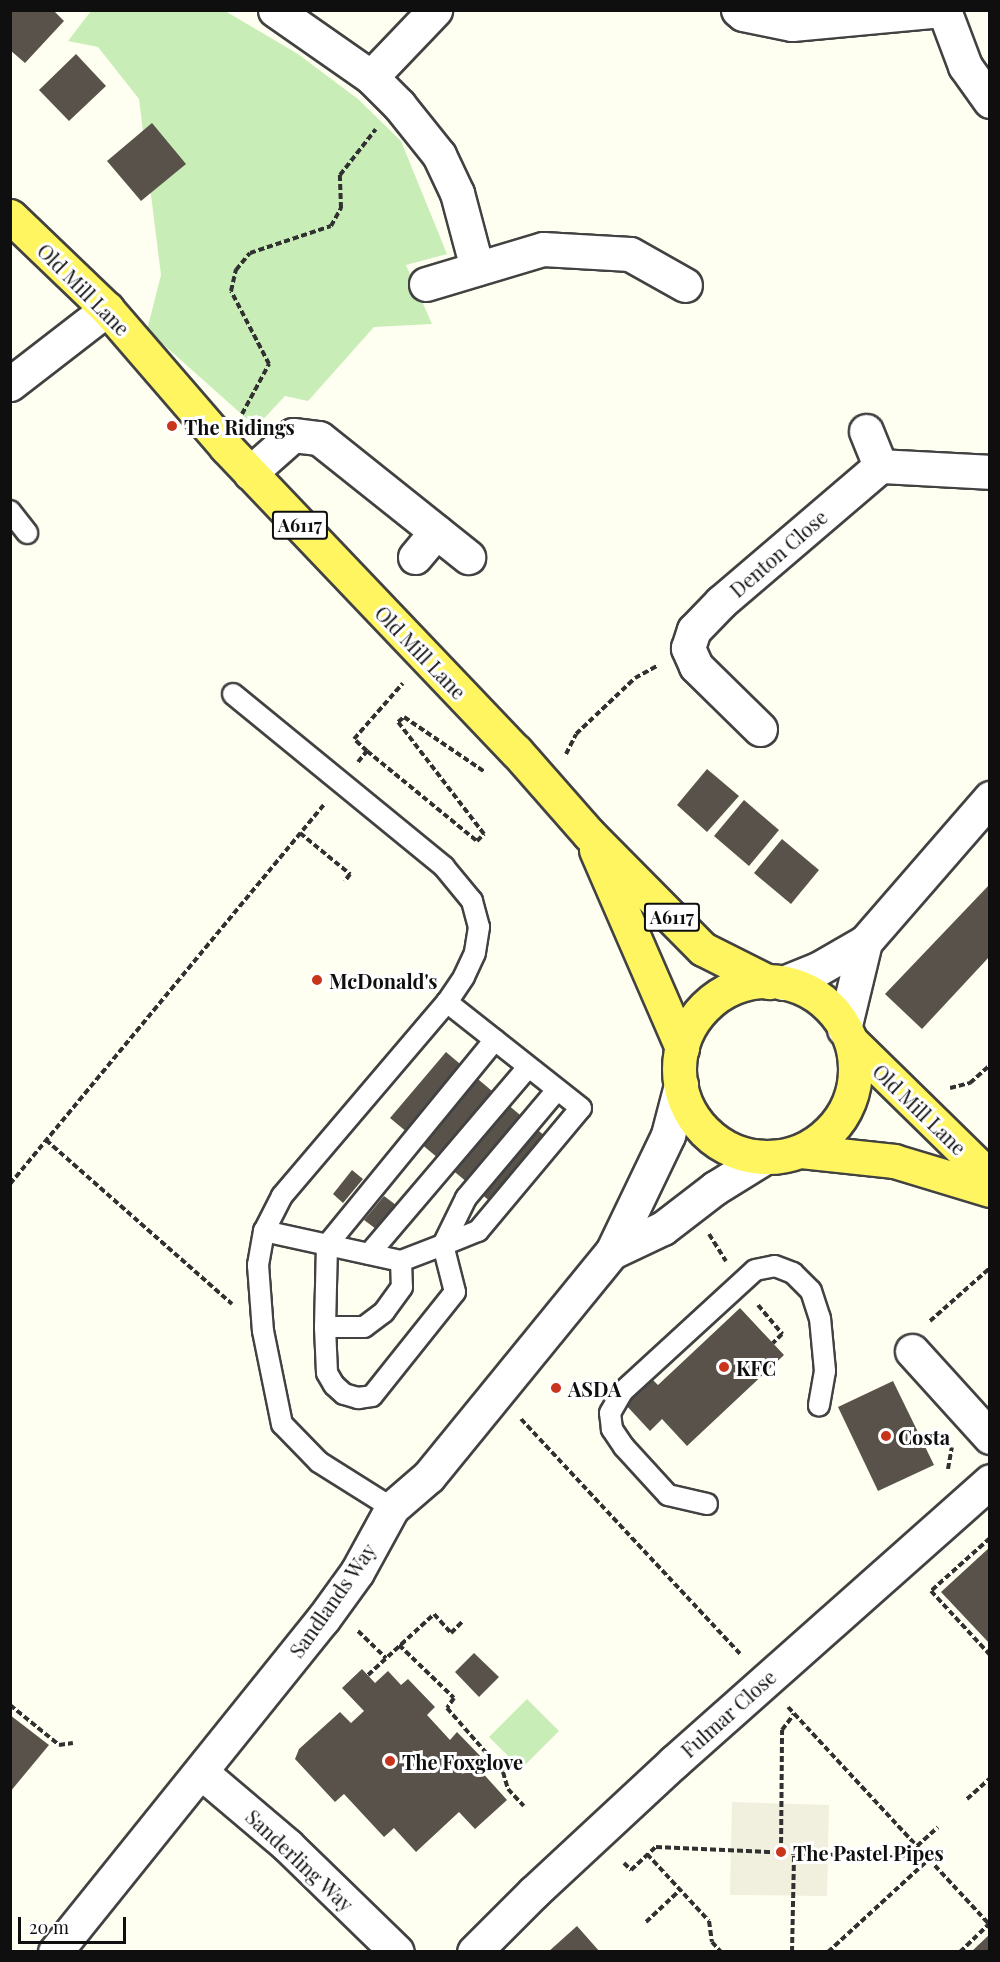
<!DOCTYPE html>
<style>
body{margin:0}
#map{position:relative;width:1000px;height:1962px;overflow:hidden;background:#fffff1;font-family:"Playfair Display",serif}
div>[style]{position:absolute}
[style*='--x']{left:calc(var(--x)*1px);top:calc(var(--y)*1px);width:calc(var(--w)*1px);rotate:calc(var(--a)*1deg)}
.green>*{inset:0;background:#c9edb7}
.plaza>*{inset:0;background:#f1efde}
.building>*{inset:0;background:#59524a}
.path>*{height:4px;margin-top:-2px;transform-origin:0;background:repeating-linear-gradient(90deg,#313131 0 6px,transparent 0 9px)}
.roads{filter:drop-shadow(2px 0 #424242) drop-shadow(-2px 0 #424242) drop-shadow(0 2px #424242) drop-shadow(0 -2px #424242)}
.service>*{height:20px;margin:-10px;padding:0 10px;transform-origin:10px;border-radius:10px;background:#fff}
.minor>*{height:33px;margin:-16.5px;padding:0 16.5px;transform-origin:16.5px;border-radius:16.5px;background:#fff}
.tertiary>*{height:33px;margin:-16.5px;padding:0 16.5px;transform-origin:16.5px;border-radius:16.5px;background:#fff}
.primary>*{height:33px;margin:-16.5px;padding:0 16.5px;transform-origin:16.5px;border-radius:16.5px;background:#fff561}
.primary>.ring{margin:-16.5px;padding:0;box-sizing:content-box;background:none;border:33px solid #fff561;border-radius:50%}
.dots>*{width:16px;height:16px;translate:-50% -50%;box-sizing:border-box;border:3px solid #fff;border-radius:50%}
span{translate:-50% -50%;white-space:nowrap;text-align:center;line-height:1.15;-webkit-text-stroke:6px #fff;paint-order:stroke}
.shield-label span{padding:2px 4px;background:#fff;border:2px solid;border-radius:4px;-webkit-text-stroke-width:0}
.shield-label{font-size:18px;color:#0f0f0f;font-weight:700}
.street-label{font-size:20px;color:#0f0f0f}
.poi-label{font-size:20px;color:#0f0f0f;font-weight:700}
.left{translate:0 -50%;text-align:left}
.frame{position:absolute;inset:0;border:12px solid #0f0f0f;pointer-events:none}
.scale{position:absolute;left:18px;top:1917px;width:108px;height:27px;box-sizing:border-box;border:3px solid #0f0f0f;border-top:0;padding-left:8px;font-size:18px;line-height:21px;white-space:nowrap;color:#0f0f0f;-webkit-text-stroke:4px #fff;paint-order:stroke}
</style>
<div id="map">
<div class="green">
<div style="clip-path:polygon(91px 11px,225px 11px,298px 54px,358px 99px,401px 141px,447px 254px,406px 265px,432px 324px,374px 327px,308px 401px,285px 396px,256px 427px,147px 330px,161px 275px,139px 99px,98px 47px,68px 41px)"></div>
<div style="clip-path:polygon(527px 1699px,559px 1731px,521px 1769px,489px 1737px)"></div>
</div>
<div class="plaza">
<div style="clip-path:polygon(732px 1802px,829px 1805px,827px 1896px,730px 1895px)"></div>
</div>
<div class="building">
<div style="clip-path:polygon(10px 10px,53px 10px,64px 21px,25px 63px,10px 50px)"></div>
<div style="clip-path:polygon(76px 54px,106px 86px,69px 121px,39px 90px)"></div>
<div style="clip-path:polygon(152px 123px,186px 164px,141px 201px,107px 161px)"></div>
<div style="clip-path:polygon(707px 769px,739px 796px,707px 832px,677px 805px)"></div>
<div style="clip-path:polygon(744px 800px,779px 830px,749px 866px,714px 836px)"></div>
<div style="clip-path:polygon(782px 839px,819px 870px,791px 904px,754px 873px)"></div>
<div style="clip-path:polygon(990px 884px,990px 956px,922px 1029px,885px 994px)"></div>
<div style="clip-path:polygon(446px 1052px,559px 1148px,504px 1213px,390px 1118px)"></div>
<div style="clip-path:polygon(352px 1170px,363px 1179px,343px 1203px,333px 1194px)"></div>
<div style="clip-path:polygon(384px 1196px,396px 1205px,376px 1229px,364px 1220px)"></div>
<div style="clip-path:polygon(740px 1308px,784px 1355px,687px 1446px,662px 1419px,650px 1431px,625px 1404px,652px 1379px,658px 1385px)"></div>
<div style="clip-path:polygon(893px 1381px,934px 1465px,878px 1491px,838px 1407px)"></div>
<div style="clip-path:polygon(990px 1547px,990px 1644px,941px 1592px)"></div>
<div style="clip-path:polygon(474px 1653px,499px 1677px,479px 1697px,455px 1672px)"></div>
<div style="clip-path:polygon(362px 1669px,375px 1683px,388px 1671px,401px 1685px,408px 1679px,435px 1707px,427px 1715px,450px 1740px,457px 1732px,486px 1762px,479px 1769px,507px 1800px,475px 1829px,459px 1812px,416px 1852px,394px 1828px,384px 1837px,344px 1794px,335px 1802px,295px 1759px,299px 1749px,340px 1712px,351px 1723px,364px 1711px,342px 1688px)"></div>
<div style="clip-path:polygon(10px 1715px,49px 1745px,10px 1792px)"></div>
<div style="clip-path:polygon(577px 1926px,600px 1952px,548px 1952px)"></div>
<div style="clip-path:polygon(990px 1934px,990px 1952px,971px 1952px)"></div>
</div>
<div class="path">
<div style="--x:242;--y:414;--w:57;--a:-61.6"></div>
<div style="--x:269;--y:364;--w:82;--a:-117.5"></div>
<div style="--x:231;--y:291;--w:22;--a:-77"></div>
<div style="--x:236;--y:270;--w:22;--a:-51"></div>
<div style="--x:250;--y:253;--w:85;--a:-18.4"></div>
<div style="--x:331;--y:226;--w:21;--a:-61"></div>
<div style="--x:341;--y:208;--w:33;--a:-92"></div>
<div style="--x:340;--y:175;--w:58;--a:-52"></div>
<div style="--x:367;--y:751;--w:142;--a:39.3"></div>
<div style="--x:477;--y:841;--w:10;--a:-45"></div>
<div style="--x:484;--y:834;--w:141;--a:-127.5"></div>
<div style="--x:398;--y:722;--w:8;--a:-40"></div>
<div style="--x:404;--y:717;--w:98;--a:34.2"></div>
<div style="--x:566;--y:754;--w:22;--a:-63"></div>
<div style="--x:576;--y:734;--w:81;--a:-43.5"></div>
<div style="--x:635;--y:678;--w:26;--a:-29"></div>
<div style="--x:358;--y:762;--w:14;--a:-51"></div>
<div style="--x:367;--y:751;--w:18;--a:-137"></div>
<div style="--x:354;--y:739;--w:74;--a:-48.8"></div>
<div style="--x:300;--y:833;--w:65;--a:39.4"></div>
<div style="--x:350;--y:874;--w:9;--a:126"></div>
<div style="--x:950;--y:1088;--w:21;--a:-14"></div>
<div style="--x:970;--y:1083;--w:27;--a:-42"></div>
<div style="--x:46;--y:1140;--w:248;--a:41.4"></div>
<div style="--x:10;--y:1184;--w:492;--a:-50.4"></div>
<div style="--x:709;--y:1234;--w:32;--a:58"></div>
<div style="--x:758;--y:1305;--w:38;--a:50"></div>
<div style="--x:782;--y:1334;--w:13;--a:135"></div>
<div style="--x:930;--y:1321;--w:80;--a:-41.5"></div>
<div style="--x:521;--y:1419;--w:323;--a:47"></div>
<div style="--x:948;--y:1469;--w:22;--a:-80"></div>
<div style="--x:990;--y:1538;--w:79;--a:138.1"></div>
<div style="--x:931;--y:1591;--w:87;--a:47.3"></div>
<div style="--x:358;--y:1631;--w:39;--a:44"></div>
<div style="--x:399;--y:1645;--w:76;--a:43.9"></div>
<div style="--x:454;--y:1698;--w:12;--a:125"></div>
<div style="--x:447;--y:1708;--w:85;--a:48.8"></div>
<div style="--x:503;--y:1772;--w:18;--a:74"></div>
<div style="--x:508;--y:1789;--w:23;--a:47"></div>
<div style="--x:368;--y:1675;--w:90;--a:-42.7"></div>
<div style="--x:434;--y:1614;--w:25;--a:48"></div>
<div style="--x:451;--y:1633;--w:16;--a:-45"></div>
<div style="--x:10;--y:1705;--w:63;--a:39.2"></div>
<div style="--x:59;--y:1745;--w:14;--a:-8"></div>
<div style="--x:788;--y:1707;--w:297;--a:47.2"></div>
<div style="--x:967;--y:1799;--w:31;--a:-42"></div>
<div style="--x:917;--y:1846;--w:28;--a:-42"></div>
<div style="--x:781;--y:1852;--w:122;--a:-89.5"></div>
<div style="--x:782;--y:1730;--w:20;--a:-53"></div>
<div style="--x:647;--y:1854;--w:91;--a:47.2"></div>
<div style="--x:709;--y:1921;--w:21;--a:82"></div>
<div style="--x:712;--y:1942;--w:13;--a:48"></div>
<div style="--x:624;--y:1863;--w:10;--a:45"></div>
<div style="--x:631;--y:1870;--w:34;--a:-43"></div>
<div style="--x:656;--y:1847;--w:274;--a:2.5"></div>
<div style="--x:646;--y:1922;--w:47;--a:-43.3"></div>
<div style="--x:792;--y:1952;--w:99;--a:-88.8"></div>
<div style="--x:828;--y:1952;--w:137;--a:-42.6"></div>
<div style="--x:960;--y:1952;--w:40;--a:-44"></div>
</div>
<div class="roads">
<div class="service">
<div style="--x:10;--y:511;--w:28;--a:52"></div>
<div style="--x:233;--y:694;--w:273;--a:39.3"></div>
<div style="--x:444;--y:867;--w:44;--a:50.5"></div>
<div style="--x:472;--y:901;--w:27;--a:75"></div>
<div style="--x:479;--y:927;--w:26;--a:99"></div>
<div style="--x:475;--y:953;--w:26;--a:115"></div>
<div style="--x:464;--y:977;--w:30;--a:124"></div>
<div style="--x:447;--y:1002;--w:255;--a:130.4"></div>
<div style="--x:282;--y:1196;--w:39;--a:117"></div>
<div style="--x:264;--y:1231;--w:35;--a:100"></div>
<div style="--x:258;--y:1265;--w:66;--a:85.7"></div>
<div style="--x:263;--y:1331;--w:95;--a:78.5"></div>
<div style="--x:282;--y:1424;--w:53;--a:45.8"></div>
<div style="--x:319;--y:1462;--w:86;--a:32.2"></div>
<div style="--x:264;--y:1231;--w:140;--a:12.4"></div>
<div style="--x:401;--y:1261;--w:45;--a:-20.9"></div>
<div style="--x:443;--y:1245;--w:38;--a:-22"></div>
<div style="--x:478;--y:1231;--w:160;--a:-50.1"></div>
<div style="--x:581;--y:1108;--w:171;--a:-141.7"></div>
<div style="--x:369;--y:1254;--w:245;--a:-49.6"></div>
<div style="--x:401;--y:1261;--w:26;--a:88"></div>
<div style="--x:402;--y:1287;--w:31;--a:126"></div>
<div style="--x:384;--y:1312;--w:25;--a:143"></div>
<div style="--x:364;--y:1327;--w:39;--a:180"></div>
<div style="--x:325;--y:1327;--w:82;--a:-88.6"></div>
<div style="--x:327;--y:1245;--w:265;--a:-50.7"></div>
<div style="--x:325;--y:1327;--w:46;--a:87.5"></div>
<div style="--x:327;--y:1373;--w:14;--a:60"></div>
<div style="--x:334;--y:1385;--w:13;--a:42"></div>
<div style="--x:344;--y:1394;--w:15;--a:16"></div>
<div style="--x:358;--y:1398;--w:14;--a:-8"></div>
<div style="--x:372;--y:1396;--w:133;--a:-51.4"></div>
<div style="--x:455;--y:1292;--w:49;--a:-104.3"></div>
<div style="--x:443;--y:1245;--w:52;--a:-63.9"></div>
<div style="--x:466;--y:1198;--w:141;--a:-49.9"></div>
<div style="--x:707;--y:1504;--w:40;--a:-167"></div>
<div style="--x:668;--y:1495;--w:65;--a:-132.5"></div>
<div style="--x:624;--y:1447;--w:22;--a:-124"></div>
<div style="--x:612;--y:1429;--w:16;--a:-97"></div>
<div style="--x:610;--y:1413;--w:24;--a:-60"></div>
<div style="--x:622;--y:1392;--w:180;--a:-42.5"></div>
<div style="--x:755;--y:1270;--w:20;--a:-11"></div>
<div style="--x:775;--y:1266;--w:19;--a:21"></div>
<div style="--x:793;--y:1273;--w:25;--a:45"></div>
<div style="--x:811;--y:1291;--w:28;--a:72"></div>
<div style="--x:820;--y:1318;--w:53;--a:84.6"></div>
<div style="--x:825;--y:1371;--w:35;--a:100"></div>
</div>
<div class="minor">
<div style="--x:275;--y:10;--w:117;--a:34.9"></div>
<div style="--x:371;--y:77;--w:40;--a:45"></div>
<div style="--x:399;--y:105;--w:64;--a:51.3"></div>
<div style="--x:439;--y:155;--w:42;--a:64.7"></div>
<div style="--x:457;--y:193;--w:78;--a:75.1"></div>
<div style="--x:738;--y:10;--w:6;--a:39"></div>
<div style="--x:743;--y:14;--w:50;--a:11.5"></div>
<div style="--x:792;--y:24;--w:153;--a:-5.3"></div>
<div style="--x:944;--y:10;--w:60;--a:69.4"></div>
<div style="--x:965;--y:66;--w:43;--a:54.5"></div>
<div style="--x:371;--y:77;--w:93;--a:-46.3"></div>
<div style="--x:426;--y:284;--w:122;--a:-16.7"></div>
<div style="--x:543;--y:249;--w:87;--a:3.3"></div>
<div style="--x:630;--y:254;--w:63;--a:29.4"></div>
<div style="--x:10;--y:384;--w:123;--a:-37.7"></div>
<div style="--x:866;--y:431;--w:38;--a:68"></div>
<div style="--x:250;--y:473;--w:57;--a:-41.5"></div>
<div style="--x:293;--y:435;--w:26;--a:7"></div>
<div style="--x:319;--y:438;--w:191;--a:38.6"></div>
<div style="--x:415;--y:557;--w:33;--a:-50"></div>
<div style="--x:760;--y:729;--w:90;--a:-135.5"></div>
<div style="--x:696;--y:666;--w:20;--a:-114"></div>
<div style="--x:688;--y:648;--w:19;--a:-72"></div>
<div style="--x:694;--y:630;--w:39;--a:-46"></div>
<div style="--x:721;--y:602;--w:209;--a:-40.5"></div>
<div style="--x:880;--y:466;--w:110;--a:3.1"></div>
<div style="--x:783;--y:983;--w:38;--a:-22"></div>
<div style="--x:818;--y:969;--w:54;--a:-29.9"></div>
<div style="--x:865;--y:942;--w:191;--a:-49"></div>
<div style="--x:844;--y:1029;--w:89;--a:-76.4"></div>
<div style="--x:912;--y:1351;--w:116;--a:47.8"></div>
<div style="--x:201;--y:1772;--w:113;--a:40.3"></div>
<div style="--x:287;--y:1845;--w:153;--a:44.2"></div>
<div style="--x:474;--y:1952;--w:85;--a:-45"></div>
<div style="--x:534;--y:1892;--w:191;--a:-42.9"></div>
<div style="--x:674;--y:1762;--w:423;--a:-41.6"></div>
</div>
<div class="tertiary">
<div style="--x:612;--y:1252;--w:56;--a:-25.2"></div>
<div style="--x:663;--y:1228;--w:66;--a:-37.6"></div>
<div style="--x:715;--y:1188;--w:59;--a:-31.8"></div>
<div style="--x:55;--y:1952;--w:427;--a:-51.2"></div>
<div style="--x:323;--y:1619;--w:58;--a:-54.1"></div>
<div style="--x:357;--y:1572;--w:73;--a:-61.3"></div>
<div style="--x:392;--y:1508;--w:49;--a:-40.9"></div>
<div style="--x:429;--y:1476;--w:289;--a:-50.8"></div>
<div style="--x:612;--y:1252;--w:130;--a:-64.4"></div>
<div style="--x:668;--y:1135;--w:52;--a:-75.4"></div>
</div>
<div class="primary">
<div style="--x:10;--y:216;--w:134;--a:43.8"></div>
<div style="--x:107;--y:309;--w:182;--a:49.2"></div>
<div style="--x:226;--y:447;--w:420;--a:46.4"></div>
<div style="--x:516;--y:751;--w:111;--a:48.7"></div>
<div style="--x:589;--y:834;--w:162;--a:45.3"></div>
<div style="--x:703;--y:949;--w:74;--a:26.6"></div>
<div style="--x:596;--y:850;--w:216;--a:66.5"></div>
<div class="ring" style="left:679px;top:981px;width:143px;height:143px"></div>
<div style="--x:851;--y:1041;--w:194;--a:44.4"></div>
<div style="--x:801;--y:1151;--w:94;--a:6.1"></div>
<div style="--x:894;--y:1161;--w:100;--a:16.8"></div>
</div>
</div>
<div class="dots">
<div style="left:172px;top:426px;background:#c9341d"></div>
<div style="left:317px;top:980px;background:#c9341d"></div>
<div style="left:724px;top:1367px;background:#c9341d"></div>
<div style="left:556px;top:1388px;background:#c9341d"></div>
<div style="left:886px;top:1436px;background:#c9341d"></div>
<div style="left:390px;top:1761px;background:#c9341d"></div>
<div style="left:781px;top:1852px;background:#c9341d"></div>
</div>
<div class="shield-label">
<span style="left:300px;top:525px">A6117</span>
<span style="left:672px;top:917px">A6117</span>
</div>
<div class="street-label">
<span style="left:84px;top:289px;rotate:45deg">Old Mill Lane</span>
<span style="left:778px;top:553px;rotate:-41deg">Denton Close</span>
<span style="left:421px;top:652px;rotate:46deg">Old Mill Lane</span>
<span style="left:920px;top:1109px;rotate:44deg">Old Mill Lane</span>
<span style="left:332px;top:1600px;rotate:-55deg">Sandlands Way</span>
<span style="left:728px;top:1713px;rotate:-42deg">Fulmar Close</span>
<span style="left:300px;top:1860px;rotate:43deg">Sanderling Way</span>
</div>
<div class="poi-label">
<span class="left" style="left:184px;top:426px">The Ridings</span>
<span class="left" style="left:329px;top:980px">McDonald's</span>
<span class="left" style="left:736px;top:1367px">KFC</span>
<span class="left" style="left:568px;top:1388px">ASDA</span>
<span class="left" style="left:898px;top:1436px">Costa</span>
<span class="left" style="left:402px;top:1761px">The Foxglove</span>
<span class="left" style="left:793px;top:1852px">The Pastel Pipes</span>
</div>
<div class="frame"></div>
<div class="scale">20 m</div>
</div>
